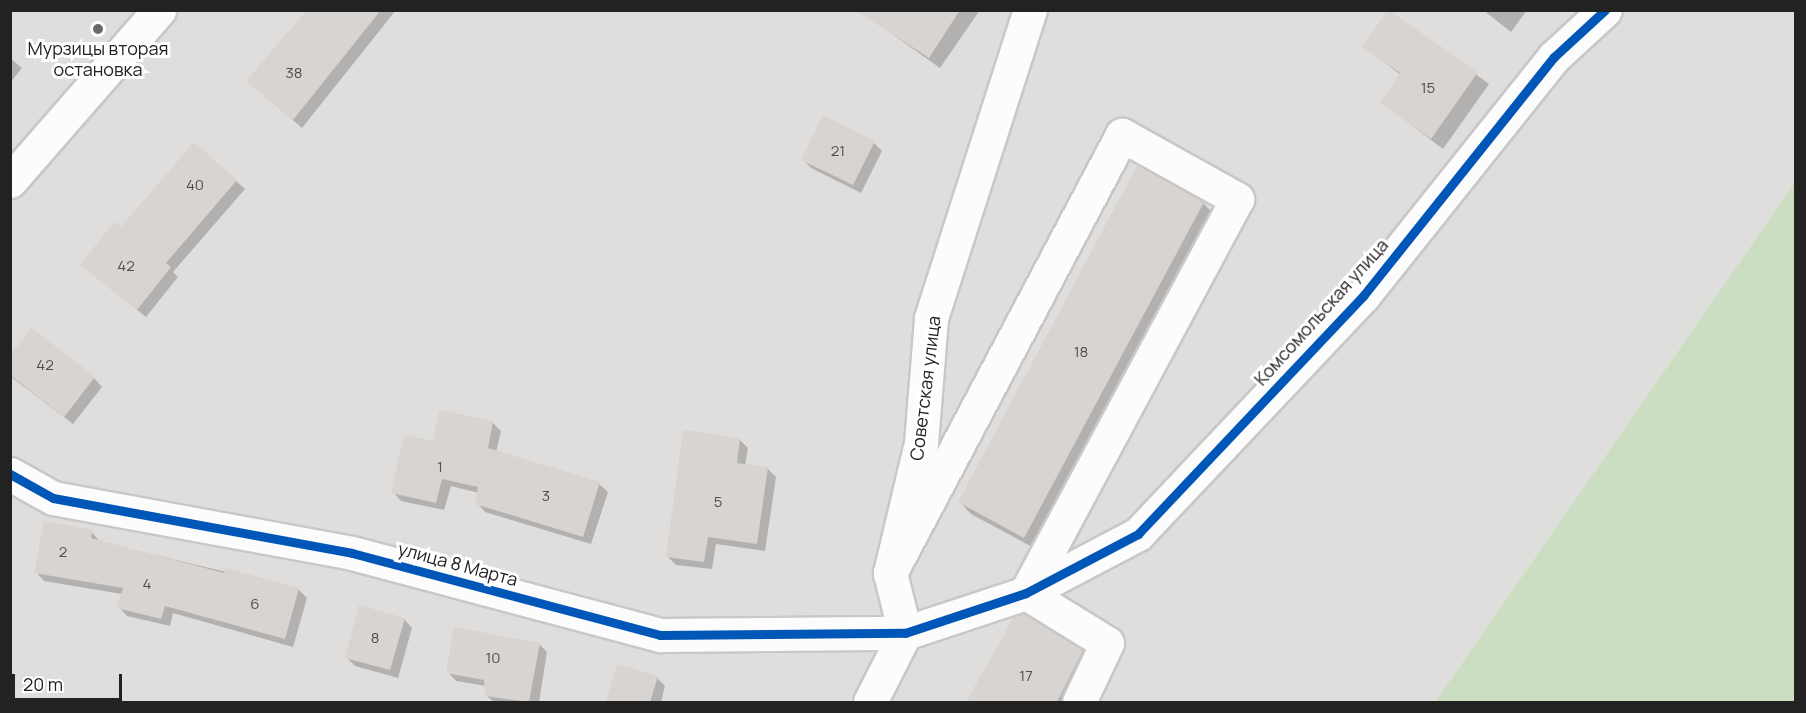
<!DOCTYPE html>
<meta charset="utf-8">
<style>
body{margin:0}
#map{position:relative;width:1806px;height:713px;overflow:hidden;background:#f0eeeb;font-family:Manrope,sans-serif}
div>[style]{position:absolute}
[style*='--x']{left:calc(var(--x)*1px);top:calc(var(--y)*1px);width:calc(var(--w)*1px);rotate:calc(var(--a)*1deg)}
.residential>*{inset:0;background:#dfdedc}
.forest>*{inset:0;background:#cbdec1}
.shadow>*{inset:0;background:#0003}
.building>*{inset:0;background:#d7d4d2}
.roads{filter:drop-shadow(2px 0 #c9c8c7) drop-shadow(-2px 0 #c9c8c7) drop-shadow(0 2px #c9c8c7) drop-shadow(0 -2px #c9c8c7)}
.minor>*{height:33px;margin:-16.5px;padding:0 16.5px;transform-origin:16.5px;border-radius:16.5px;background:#fdfcfc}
.cycleway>*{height:9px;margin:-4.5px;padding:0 4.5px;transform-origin:4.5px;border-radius:4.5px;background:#0057b8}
.dots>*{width:16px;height:16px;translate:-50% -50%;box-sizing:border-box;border:3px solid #fff;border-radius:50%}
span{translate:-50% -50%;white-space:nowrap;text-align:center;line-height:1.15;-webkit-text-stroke:6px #fff;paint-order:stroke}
.number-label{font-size:15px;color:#4f4e4e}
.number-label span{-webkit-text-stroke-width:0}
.poi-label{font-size:18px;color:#222}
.street-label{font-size:18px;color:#222}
.frame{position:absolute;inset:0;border:12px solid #222;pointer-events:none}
.scale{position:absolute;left:12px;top:674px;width:110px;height:27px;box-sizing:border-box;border:3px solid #222;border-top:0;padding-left:8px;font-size:18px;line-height:21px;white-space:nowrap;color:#222;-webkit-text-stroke:4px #fff;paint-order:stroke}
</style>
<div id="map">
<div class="residential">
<div style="clip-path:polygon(10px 11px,1795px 11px,1795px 182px,1435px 702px,11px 702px)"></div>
</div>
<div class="forest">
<div style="clip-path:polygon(1795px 182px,1795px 702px,1435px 702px)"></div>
</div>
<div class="shadow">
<div style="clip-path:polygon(309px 10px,396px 10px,302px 128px,257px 89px)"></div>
<div style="clip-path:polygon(887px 10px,980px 10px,940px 68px,878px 24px)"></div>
<div style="clip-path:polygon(1483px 10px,1527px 10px,1511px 32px)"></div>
<div style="clip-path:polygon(1389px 11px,1489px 84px,1443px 149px,1382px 103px,1401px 75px,1364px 47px)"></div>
<div style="clip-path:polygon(10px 58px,22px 68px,10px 83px)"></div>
<div style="clip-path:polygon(874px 143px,882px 151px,861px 193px,811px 168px,803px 159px)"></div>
<div style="clip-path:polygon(194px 144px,245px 189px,173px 272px,178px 277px,146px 317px,82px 265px,121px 229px)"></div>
<div style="clip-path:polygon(1203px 203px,1215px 215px,1036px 549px,971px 514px,960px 502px)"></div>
<div style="clip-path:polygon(10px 357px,94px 378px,102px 387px,73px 424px,10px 376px)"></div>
<div style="clip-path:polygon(493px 423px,501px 431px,496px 452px,599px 484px,608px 492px,591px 544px,485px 512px,477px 503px,479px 493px,451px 486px,444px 510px,401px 501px,393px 492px,434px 443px)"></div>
<div style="clip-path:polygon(739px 439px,748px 448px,745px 465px,767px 468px,776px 477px,765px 551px,716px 544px,712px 569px,676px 565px,667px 556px)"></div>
<div style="clip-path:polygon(92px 532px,100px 542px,298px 589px,307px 598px,293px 647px,173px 613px,170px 626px,127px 616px,119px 607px,122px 594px,44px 581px,36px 572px)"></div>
<div style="clip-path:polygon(1015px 618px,1082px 651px,1094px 663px,1072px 702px,967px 702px)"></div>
<div style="clip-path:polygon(404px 619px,412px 628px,398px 678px,355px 666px,347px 658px)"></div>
<div style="clip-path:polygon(539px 644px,547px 652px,539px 702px,494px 702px,486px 695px,486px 686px,456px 681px,448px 672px)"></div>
<div style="clip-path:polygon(618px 666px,657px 678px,665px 686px,661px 702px,608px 702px)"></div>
</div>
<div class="building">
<div style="clip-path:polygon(307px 10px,381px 10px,293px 120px,246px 81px)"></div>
<div style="clip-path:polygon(855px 10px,960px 10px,929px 58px)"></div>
<div style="clip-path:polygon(1388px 10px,1478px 72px,1431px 139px,1380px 103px,1400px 73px,1362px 47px)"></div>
<div style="clip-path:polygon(823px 115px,875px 141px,853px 185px,801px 160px)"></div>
<div style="clip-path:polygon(194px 142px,237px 180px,166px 263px,171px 267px,137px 310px,80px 265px,114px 222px,121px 227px)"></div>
<div style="clip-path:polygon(1137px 166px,1204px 202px,1024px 538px,958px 502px)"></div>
<div style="clip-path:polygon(32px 328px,95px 377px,64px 417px,10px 375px,10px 355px)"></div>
<div style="clip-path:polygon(439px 410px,493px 421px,488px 448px,600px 482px,583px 537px,475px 504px,478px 487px,442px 479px,436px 503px,391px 493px,404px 435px,433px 441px)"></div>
<div style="clip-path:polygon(683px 430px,740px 438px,737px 463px,768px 467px,757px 544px,708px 537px,704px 562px,666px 557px)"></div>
<div style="clip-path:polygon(44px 521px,93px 530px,91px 538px,224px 573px,226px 568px,299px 588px,285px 639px,165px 606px,161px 619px,117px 608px,123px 588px,34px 573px)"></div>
<div style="clip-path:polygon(359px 605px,405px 618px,390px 670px,345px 658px)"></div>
<div style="clip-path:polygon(1024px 614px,1083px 650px,1057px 702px,966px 702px,1014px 617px)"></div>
<div style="clip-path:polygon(454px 627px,540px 643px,529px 702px,485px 696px,484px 680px,446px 673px)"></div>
<div style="clip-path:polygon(617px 664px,658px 676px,650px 702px,606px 702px)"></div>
</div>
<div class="roads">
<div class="minor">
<div style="--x:10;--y:181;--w:227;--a:-48.9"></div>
<div style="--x:10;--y:474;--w:49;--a:29.2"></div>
<div style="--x:53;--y:498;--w:304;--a:10.4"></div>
<div style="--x:352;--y:553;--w:319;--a:14.9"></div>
<div style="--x:660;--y:635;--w:245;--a:-0.5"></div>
<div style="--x:905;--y:633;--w:127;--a:-18.3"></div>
<div style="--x:1026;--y:593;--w:127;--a:-27.8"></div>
<div style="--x:1138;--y:534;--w:328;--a:-46.6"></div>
<div style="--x:1363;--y:296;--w:306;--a:-51.4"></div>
<div style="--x:1554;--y:57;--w:69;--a:-42.7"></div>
<div style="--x:890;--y:573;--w:496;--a:-62.1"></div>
<div style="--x:1122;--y:135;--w:132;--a:29.1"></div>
<div style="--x:1237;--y:199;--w:447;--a:118.2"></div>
<div style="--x:1026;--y:593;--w:95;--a:31.7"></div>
<div style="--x:1107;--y:643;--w:65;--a:115.4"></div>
<div style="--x:905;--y:633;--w:62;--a:-104"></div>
<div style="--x:890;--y:573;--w:134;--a:-76.6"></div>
<div style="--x:921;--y:443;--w:125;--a:-85.4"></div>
<div style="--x:931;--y:318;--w:324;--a:-72.2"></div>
<div style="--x:870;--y:702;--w:77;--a:-63.1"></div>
</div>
</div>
<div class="cycleway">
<div style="--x:10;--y:474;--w:49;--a:29.2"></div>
<div style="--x:53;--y:498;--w:304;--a:10.4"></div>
<div style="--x:352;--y:553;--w:319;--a:14.9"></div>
<div style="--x:660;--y:635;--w:245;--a:-0.5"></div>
<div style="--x:905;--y:633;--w:127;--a:-18.3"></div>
<div style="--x:1026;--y:593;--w:127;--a:-27.8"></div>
<div style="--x:1138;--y:534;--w:328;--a:-46.6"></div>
<div style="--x:1363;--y:296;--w:306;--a:-51.4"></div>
<div style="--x:1554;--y:57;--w:69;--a:-42.7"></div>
</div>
<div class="dots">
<div style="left:98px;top:29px;background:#6a6968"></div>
</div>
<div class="number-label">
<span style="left:294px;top:73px">38</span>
<span style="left:1428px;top:88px">15</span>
<span style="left:838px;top:151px">21</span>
<span style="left:195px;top:185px">40</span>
<span style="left:126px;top:266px">42</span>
<span style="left:1081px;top:352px">18</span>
<span style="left:45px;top:365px">42</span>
<span style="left:440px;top:467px">1</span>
<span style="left:546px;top:496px">3</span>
<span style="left:718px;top:502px">5</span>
<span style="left:63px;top:552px">2</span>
<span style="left:147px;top:584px">4</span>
<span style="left:255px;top:604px">6</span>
<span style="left:375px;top:638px">8</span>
<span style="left:493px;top:658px">10</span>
<span style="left:1026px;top:676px">17</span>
</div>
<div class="poi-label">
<span style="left:98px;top:59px">Мурзицы вторая<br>остановка</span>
</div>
<div class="street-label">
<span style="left:1321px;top:312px;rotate:-48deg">Комсомольская улица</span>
<span style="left:925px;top:388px;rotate:-83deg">Советская улица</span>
<span style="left:458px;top:564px;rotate:15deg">улица 8 Марта</span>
</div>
<div class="frame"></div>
<div class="scale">20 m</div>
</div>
